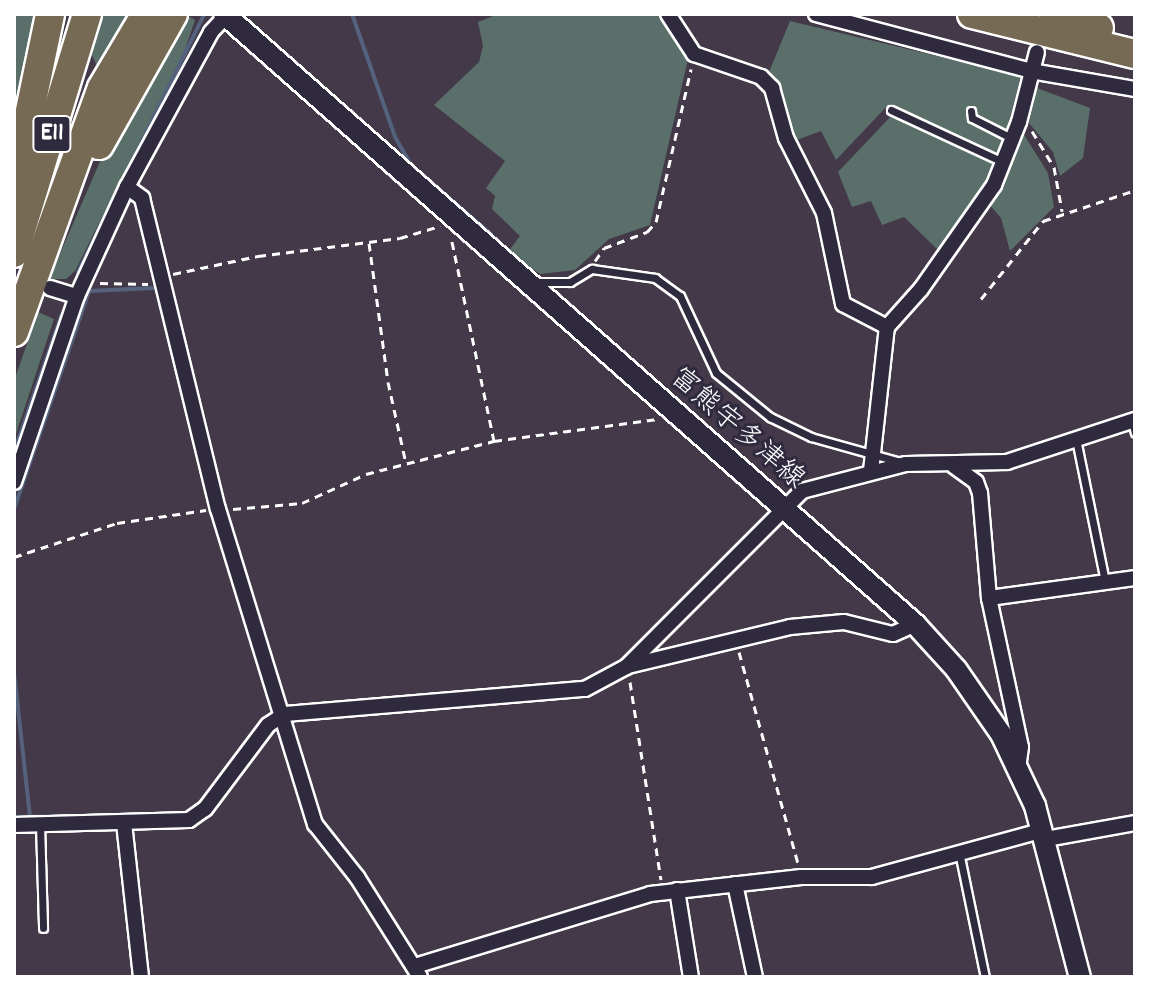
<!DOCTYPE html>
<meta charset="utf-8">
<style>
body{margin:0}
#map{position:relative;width:1149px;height:991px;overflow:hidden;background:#433949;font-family:Dekko,"Klee One",sans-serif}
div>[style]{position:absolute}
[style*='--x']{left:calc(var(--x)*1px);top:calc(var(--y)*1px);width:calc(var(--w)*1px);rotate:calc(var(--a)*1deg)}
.green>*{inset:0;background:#5a6f69}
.stream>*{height:4px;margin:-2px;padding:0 2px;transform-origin:2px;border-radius:2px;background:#54627e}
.path>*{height:3px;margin-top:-1.5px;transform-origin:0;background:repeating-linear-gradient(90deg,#fff 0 8px,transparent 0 14px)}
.roads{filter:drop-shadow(2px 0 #fff) drop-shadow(-2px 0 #fff) drop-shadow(0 2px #fff) drop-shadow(0 -2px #fff)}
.lane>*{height:7px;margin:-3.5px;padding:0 3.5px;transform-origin:3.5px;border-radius:3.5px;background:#2f2a3d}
.street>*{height:14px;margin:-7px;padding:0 7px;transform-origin:7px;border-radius:7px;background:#2f2a3d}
.secondary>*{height:20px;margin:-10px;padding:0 10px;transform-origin:10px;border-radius:10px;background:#2f2a3d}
.highway>*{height:28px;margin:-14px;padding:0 14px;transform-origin:14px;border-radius:14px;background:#766a55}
span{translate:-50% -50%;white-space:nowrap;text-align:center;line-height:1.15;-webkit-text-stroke:6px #2f2a3d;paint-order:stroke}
.shield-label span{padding:2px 6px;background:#2f2a3d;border:2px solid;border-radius:6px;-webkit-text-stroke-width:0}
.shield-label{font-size:26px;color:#fff;font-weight:700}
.street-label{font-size:28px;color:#fff}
.frame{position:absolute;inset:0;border:16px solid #fff;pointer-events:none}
</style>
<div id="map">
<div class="green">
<div style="clip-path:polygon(14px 14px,40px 14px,14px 140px)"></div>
<div style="clip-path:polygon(101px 14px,136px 14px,100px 72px,90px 51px)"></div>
<div style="clip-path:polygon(185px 14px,195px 20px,183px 56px,75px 271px,66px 279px,49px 279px,105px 150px)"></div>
<div style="clip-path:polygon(498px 14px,661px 14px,688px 59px,650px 225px,609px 239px,575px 270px,540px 274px,508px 252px,520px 236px,492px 209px,495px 196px,486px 188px,505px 161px,434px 105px,479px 62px,483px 46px,478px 22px)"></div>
<div style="clip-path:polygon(790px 21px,1021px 76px,1000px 156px,888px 105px,836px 160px,821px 131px,794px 141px,769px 72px)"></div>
<div style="clip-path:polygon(1037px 88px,1090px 108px,1083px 158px,1060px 176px,1053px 152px,1029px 123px)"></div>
<div style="clip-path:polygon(893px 114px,998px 163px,938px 250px,904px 217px,882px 225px,871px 201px,852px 207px,838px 172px)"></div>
<div style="clip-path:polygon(1023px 133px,1048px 173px,1054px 207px,1010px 251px,1001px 218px,988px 203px,1007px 175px)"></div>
<div style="clip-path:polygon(38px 312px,54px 319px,14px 440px,14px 381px)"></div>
</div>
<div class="stream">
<div style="--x:352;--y:14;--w:130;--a:70.7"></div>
<div style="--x:395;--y:137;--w:32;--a:60"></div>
<div style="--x:411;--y:165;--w:106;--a:40.8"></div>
<div style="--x:78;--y:272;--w:286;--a:-63.9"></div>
<div style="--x:156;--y:288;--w:231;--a:76"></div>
<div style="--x:14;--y:452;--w:144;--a:-70.9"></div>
<div style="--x:14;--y:509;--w:231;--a:-71"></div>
<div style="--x:89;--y:291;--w:65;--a:-2.6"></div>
<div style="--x:14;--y:672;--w:146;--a:83.7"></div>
<div style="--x:14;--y:817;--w:62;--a:-0.9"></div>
</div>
<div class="path">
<div style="--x:1032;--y:131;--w:42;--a:58.6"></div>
<div style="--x:1054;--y:167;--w:45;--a:79.7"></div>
<div style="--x:369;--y:243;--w:140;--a:82.2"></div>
<div style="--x:388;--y:382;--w:83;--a:77.5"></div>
<div style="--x:595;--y:261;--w:16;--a:-55"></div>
<div style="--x:604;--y:248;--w:46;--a:-20.4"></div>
<div style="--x:647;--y:232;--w:13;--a:-48"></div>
<div style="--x:656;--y:222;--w:157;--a:-77.1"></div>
<div style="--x:173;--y:274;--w:87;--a:-12"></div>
<div style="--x:258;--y:256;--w:143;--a:-7.2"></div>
<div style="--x:400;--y:238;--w:42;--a:-16.7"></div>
<div style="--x:100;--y:283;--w:48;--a:1.2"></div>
<div style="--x:981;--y:299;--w:100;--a:-51.5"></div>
<div style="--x:1043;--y:221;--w:97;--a:-18.6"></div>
<div style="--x:494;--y:441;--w:163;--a:-7.7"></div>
<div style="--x:233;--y:509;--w:69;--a:-5"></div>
<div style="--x:302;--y:503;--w:70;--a:-24.4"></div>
<div style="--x:366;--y:474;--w:132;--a:-14.5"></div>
<div style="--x:494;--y:441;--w:208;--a:-101.9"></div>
<div style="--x:14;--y:557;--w:108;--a:-18.3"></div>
<div style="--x:117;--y:523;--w:90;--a:-8.3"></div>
<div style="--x:739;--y:652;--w:220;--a:74.4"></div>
<div style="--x:630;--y:682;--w:200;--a:81.1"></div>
</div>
<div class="roads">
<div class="lane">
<div style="--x:891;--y:110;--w:126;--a:24.9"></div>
<div style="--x:971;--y:111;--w:7;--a:82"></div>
<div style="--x:972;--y:118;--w:46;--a:27.1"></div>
<div style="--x:536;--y:282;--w:34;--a:0"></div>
<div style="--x:570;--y:282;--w:26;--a:-31"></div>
<div style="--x:592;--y:269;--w:64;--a:8.1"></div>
<div style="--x:655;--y:278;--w:31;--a:36"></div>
<div style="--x:680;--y:296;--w:85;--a:64.9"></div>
<div style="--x:716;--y:373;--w:70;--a:39.2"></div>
<div style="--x:770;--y:417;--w:46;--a:26"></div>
<div style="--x:811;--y:437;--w:97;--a:15.6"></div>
<div style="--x:1132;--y:421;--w:12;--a:76"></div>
<div style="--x:1076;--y:439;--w:146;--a:78.5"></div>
<div style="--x:40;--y:824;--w:104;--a:88.3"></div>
<div style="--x:959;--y:852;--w:128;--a:78.3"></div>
</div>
<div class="street">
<div style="--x:668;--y:14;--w:48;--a:57"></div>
<div style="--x:694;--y:54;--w:71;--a:18.9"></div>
<div style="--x:761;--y:77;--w:16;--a:45"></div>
<div style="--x:772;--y:88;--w:52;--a:74.4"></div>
<div style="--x:786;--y:138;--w:84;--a:63.1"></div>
<div style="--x:824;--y:213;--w:93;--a:78.2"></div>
<div style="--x:843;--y:304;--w:50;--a:27.6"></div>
<div style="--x:816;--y:14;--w:222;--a:14.8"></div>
<div style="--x:1031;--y:71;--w:106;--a:9.8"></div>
<div style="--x:127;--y:187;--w:19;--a:36"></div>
<div style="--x:142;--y:198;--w:320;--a:76.3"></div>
<div style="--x:218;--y:509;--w:330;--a:72.9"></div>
<div style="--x:315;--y:824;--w:68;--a:51.6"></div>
<div style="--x:357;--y:877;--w:118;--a:57.8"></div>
<div style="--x:50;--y:288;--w:28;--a:17"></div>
<div style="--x:954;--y:466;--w:27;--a:36"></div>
<div style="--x:976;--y:482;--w:12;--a:70"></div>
<div style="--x:980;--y:493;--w:105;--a:85.1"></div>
<div style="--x:989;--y:598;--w:152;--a:77.9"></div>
<div style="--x:1021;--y:747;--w:22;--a:98"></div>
<div style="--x:871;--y:471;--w:145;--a:-83.7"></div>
<div style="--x:887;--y:327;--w:51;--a:-48.2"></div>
<div style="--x:921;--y:289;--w:127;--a:-54.9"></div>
<div style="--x:994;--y:185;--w:68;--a:-68.4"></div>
<div style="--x:1019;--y:122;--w:72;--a:-75.6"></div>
<div style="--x:14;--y:482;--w:196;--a:-71.3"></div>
<div style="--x:77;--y:296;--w:120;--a:-65.4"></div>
<div style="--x:127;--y:187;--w:176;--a:-61.5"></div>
<div style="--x:211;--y:32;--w:25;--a:-47"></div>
<div style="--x:989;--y:598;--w:147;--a:-7.8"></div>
<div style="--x:628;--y:666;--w:167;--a:-13.5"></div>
<div style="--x:790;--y:627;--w:54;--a:-5.3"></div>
<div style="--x:844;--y:622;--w:50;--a:13.8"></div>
<div style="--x:893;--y:634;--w:24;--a:-24"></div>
<div style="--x:124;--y:823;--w:155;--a:83.7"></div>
<div style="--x:14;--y:825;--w:175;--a:-1.6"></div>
<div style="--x:189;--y:820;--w:19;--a:-35"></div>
<div style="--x:205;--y:809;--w:105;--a:-53.1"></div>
<div style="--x:268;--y:725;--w:20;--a:-33"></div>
<div style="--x:285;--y:714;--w:301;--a:-4.8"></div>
<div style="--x:585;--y:689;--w:47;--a:-28.2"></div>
<div style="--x:626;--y:667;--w:249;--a:-45"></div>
<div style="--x:802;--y:491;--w:107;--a:-14.6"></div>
<div style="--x:906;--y:464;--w:101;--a:-1.1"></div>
<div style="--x:1007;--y:462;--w:135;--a:-18.2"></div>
<div style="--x:1046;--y:839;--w:90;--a:-10.2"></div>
<div style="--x:735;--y:884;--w:95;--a:77.9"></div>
<div style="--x:677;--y:890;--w:88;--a:80.9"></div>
<div style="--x:415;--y:966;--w:246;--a:-17"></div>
<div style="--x:650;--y:894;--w:152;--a:-6.4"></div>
<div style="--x:801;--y:877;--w:71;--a:0"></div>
<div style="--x:872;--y:877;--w:178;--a:-15.3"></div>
</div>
<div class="secondary">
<div style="--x:224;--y:14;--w:922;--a:41.44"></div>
<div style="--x:915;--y:624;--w:61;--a:47.7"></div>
<div style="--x:956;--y:669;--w:79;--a:55.3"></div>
<div style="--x:1001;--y:734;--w:80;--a:64.7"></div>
<div style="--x:1035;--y:806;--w:177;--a:75.3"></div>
</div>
<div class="highway">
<div style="--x:972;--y:14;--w:168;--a:13.8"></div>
<div style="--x:1054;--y:14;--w:47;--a:17.3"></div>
<div style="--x:99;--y:145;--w:150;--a:-60.5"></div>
<div style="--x:14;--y:187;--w:177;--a:-78.2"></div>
<div style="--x:14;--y:253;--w:250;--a:-73"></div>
<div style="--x:14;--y:332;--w:259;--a:-70.2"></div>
<div style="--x:102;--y:88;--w:86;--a:-59.3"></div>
</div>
</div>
<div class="shield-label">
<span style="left:52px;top:134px">E11</span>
</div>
<div class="street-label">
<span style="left:736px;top:430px;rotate:41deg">富熊宇多津線</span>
</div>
<div class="frame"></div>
</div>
